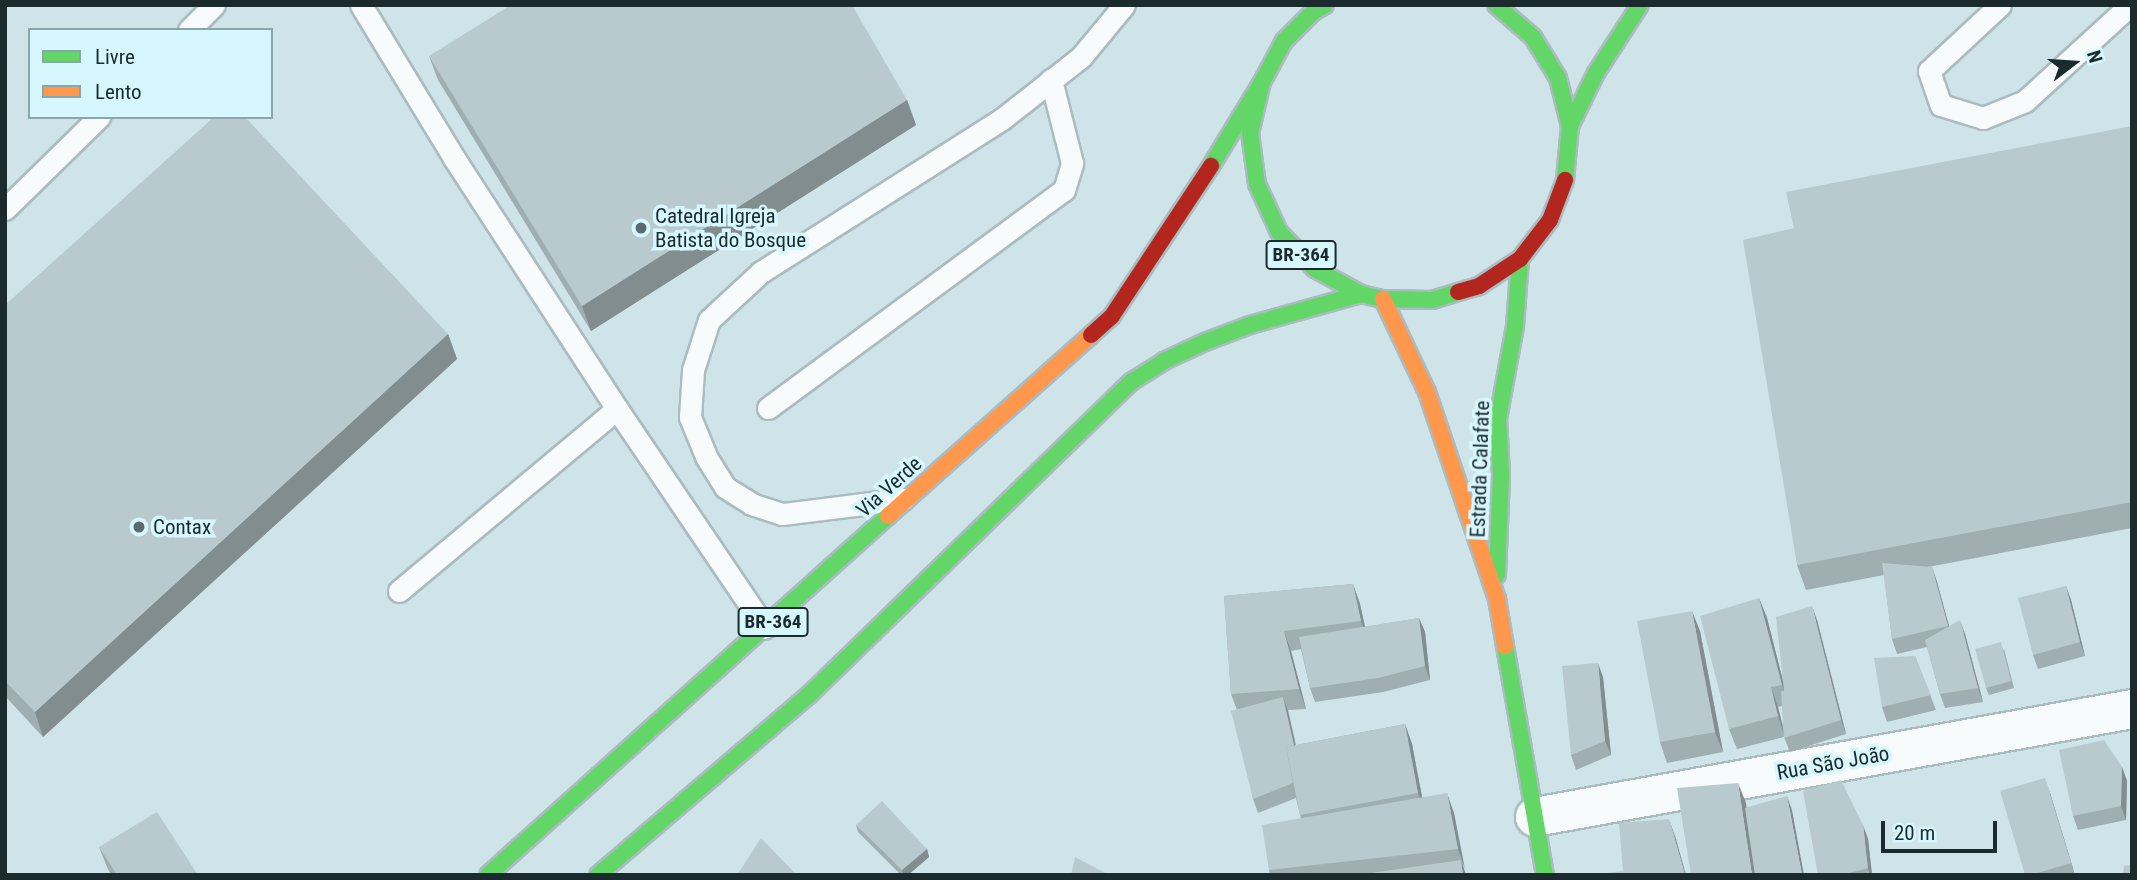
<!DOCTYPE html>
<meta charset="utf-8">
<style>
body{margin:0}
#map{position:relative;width:2137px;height:880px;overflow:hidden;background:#cee4e9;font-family:"Roboto Condensed",sans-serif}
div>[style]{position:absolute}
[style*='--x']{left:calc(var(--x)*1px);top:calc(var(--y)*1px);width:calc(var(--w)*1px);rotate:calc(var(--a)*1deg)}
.roads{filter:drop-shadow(2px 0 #abbcc0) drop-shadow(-2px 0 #abbcc0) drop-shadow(0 2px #abbcc0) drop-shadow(0 -2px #abbcc0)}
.lane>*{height:21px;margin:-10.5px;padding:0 10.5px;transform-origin:10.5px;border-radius:10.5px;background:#f8fbfc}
.street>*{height:38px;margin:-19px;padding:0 19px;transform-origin:19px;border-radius:19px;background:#f8fbfc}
.fast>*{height:16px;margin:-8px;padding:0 8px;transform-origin:8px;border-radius:8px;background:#63d668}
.slow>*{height:16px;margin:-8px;padding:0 8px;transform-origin:8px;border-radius:8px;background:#ff974d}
.jam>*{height:16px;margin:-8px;padding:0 8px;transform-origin:8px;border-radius:8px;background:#b3261e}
.wall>*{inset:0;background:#9faeb1}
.shaded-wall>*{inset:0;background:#828d90}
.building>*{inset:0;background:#b9cace}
.dots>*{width:19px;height:19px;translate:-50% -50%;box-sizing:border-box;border:4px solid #d7f7fe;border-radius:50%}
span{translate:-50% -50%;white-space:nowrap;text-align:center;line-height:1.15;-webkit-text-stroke:7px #d7f7fe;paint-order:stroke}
.shield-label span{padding:2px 5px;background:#d7f7fe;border:2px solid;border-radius:5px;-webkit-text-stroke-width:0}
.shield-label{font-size:19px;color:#1a2a2d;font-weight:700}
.poi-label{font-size:21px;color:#1a2a2d}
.left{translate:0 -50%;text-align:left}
.street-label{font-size:21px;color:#1a2a2d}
.frame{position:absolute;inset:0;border:7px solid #1a2a2d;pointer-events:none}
.legend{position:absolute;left:28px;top:28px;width:245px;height:91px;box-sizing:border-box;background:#d7f7fe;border:2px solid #8ba5aa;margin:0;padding:9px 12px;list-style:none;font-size:21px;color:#1a2a2d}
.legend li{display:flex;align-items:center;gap:14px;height:35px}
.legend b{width:35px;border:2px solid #8ba5aa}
.north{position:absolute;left:2039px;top:28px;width:70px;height:70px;-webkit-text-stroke:5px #d7f7fe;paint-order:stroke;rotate:73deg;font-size:19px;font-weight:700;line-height:28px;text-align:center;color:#1a2a2d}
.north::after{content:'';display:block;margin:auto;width:24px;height:32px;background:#1a2a2d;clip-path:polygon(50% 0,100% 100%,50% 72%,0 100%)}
.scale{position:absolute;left:1881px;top:821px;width:116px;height:32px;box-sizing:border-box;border:4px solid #1a2a2d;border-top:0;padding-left:9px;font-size:21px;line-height:24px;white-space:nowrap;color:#1a2a2d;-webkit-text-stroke:5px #d7f7fe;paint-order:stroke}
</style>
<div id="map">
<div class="roads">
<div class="lane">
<div style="--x:361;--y:5;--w:179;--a:58.7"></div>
<div style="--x:454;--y:158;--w:299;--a:57"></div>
<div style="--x:617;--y:409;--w:264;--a:55.9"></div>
<div style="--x:2000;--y:5;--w:97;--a:137.1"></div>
<div style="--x:1929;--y:71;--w:36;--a:71"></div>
<div style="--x:1941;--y:105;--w:44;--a:17.2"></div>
<div style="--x:1983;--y:118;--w:45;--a:-22"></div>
<div style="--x:2025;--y:101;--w:142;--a:-42.4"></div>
<div style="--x:189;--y:30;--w:35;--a:-45"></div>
<div style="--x:5;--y:209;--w:132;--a:-44.4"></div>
<div style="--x:768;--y:408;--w:368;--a:-36.4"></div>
<div style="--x:1064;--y:190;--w:28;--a:-73"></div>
<div style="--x:1072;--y:163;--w:86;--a:-104.2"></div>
<div style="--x:903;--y:499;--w:122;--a:172.9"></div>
<div style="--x:782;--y:514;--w:32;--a:-162"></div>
<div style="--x:752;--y:504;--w:32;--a:-148"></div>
<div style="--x:725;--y:487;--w:36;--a:-122"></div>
<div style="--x:706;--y:456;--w:42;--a:-112.3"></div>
<div style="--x:690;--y:417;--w:47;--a:-86.3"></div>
<div style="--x:693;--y:370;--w:52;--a:-72.3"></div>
<div style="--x:709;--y:320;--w:71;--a:-42.7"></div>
<div style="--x:761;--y:272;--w:285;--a:-32.4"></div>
<div style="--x:1002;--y:119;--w:100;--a:-38.1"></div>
<div style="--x:1081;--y:57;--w:67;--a:-50.4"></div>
<div style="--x:399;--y:591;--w:284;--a:-39.9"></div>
</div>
<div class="street">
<div style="--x:1535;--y:817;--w:607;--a:-10.25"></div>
</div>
<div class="fast">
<div style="--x:1325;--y:5;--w:14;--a:150"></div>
<div style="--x:1313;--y:12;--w:41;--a:135"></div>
<div style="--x:1284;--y:41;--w:47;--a:118.2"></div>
<div style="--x:1262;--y:82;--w:52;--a:103.2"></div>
<div style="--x:1250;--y:133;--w:51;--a:82.2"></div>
<div style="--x:1257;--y:184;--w:53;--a:65.4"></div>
<div style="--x:1279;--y:232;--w:52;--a:45.8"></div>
<div style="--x:1315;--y:269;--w:52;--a:28.5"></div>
<div style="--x:1361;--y:294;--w:23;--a:13"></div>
<div style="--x:1383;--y:299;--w:49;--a:1.2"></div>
<div style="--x:1432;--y:300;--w:27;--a:-17"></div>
<div style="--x:1496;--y:5;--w:49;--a:40.9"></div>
<div style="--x:1533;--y:37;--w:48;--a:58.6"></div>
<div style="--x:1558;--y:78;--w:49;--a:76"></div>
<div style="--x:1570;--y:126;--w:54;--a:95.3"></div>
<div style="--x:1570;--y:126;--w:59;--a:-63.9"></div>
<div style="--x:1596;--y:73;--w:81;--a:-57.1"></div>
<div style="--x:1211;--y:166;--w:98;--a:-58.7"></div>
<div style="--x:1497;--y:575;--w:101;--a:-87.7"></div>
<div style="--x:1501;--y:474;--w:55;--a:-93.1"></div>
<div style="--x:1498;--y:419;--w:95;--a:-79.6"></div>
<div style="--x:1515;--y:326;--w:67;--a:-85.7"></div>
<div style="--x:1505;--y:646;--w:232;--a:80.1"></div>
<div style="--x:488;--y:875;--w:537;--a:-41.91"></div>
<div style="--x:598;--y:875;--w:279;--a:-40.5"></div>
<div style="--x:810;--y:694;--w:448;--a:-44.2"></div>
<div style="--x:1131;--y:382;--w:39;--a:-32"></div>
<div style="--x:1164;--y:361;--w:45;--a:-24.9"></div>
<div style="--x:1205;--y:342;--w:48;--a:-20.7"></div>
<div style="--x:1250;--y:325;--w:115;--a:-15.6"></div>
</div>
<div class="slow">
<div style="--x:1383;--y:299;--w:103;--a:64.7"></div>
<div style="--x:1427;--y:392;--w:219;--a:71.3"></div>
<div style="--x:1497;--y:599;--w:48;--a:80.3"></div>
<div style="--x:888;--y:516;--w:272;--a:-41.7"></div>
</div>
<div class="jam">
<div style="--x:1458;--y:292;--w:22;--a:-16"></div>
<div style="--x:1479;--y:286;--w:49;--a:-33.4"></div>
<div style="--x:1520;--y:259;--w:49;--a:-52.4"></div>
<div style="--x:1550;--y:220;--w:43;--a:-69.4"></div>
<div style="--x:1091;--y:335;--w:28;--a:-42"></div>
<div style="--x:1112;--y:316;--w:180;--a:-56.6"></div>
</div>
</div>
<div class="wall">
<div style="clip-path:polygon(429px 56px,907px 100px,916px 125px,591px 331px,438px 80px)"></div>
<div style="clip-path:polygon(2132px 126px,2132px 528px,1928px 567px,1932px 567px,1937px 582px,1949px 626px,1965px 634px,1983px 702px,1945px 708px,1940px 694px,1927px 647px,1897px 654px,1892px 639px,1884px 575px,1806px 590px,1797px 565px,1794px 228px)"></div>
<div style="clip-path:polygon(5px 305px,448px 334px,457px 359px,43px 737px,5px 696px)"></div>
<div style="clip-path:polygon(1353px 584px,1360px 604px,1365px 627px,1419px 618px,1425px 632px,1430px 680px,1383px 692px,1315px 702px,1310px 688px,1301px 649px,1291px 651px,1306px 709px,1288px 710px,1296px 745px,1405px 724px,1412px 744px,1422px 797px,1454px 813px,1464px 869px,1466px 875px,1270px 875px,1269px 870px,1301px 819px,1296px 798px,1258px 813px,1253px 799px,1237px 710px,1231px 694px,1224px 596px)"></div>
<div style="clip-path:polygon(2066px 586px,2071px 600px,2085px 656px,2038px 669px,2033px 655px)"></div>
<div style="clip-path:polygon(evenodd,1759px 598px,1767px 618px,1783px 681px,1817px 620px,1846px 734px,1790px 752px,1784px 737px,1737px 749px,1729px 729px,1759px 598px,1782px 706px,1784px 730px,1778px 707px,1782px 706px)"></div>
<div style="clip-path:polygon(1700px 631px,1723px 752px,1667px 763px,1660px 742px)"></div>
<div style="clip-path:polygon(2004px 649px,2014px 688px,1989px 695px,1986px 688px)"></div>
<div style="clip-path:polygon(1915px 656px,1936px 710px,1887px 722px,1882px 707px)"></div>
<div style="clip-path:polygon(1603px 677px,1611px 755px,1576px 770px,1571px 755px)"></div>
<div style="clip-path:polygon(2122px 767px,2127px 781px,2126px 820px,2078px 830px,2073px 816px)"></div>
<div style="clip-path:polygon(2050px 793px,2075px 875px,2025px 875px)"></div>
<div style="clip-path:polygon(856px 825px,927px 849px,929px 857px,908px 875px,901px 875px,858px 832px)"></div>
<div style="clip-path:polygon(1868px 839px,1872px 875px,1818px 875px)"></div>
<div style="clip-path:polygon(99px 847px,198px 875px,111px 875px,107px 867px)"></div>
</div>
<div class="shaded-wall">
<div style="clip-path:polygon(907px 100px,916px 125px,591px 331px,582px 306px)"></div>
<div style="clip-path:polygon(448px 334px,457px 359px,43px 737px,35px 712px)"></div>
<div style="clip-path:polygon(1932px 567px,1937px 582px,1953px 641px,1948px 626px)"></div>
<div style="clip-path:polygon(1353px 584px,1360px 604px,1368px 641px,1361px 621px)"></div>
<div style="clip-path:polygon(2066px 586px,2071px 600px,2085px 656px,2080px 642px)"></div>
<div style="clip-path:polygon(1759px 598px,1767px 618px,1789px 705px,1782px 685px)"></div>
<div style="clip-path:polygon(1812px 606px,1817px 620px,1846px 734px,1841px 720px)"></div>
<div style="clip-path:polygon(1692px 611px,1700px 631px,1723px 752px,1715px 732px)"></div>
<div style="clip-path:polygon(1419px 618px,1425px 632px,1430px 680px,1425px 666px)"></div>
<div style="clip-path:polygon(1960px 620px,1965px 634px,1983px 702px,1978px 688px)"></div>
<div style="clip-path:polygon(1284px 631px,1291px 651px,1306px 709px,1299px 689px)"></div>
<div style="clip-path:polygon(1598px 663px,1603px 677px,1611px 755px,1605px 741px)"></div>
<div style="clip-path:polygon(1771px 687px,1778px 707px,1785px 736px,1778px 716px)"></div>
<div style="clip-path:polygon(1283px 697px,1288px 711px,1300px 765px,1295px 751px)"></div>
<div style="clip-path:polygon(1405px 724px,1412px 744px,1425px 813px,1418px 793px)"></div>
<div style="clip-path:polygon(2122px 767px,2127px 781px,2126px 820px,2121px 806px)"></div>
<div style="clip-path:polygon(2045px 778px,2050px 793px,2075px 875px,2071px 863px)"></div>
<div style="clip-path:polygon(1738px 783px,1746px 803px,1756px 875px,1752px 875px)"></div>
<div style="clip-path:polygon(1447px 793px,1454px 813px,1465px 869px,1458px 849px)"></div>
<div style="clip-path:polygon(1787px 796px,1792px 810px,1804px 875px,1802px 875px)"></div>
<div style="clip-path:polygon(1669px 819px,1676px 839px,1686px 875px,1685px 875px)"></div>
<div style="clip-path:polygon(1863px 825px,1868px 839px,1872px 875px,1870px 875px,1868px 868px)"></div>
<div style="clip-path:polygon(927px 849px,929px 857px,908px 875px,903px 875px,902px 870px)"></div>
<div style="clip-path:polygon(1461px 860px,1466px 875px,1463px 875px)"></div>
</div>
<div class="building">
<div style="clip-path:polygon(511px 5px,852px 5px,907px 100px,582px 306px,429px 56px)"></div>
<div style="clip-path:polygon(214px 117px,245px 117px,448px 334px,35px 712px,5px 681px,5px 305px)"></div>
<div style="clip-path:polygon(2132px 126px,2132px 502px,1797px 565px,1743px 240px,1794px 228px,1786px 192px)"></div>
<div style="clip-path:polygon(1882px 563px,1932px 567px,1948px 626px,1892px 639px)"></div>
<div style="clip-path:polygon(1353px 584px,1361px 621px,1284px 631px,1299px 689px,1231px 694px,1224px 596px)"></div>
<div style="clip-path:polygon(2066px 586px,2080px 642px,2033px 655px,2018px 598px)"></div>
<div style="clip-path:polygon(1759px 598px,1782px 685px,1771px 687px,1778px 716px,1729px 729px,1700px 616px)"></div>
<div style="clip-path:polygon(1812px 606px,1841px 720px,1784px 738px,1781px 691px,1784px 691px,1776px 617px)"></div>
<div style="clip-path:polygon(1692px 611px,1715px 732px,1660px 742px,1637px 621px)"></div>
<div style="clip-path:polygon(1419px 618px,1425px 666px,1378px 678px,1310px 688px,1299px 637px)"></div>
<div style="clip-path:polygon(1960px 620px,1978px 688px,1940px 694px,1925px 640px)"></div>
<div style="clip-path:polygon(2001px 642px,2011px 681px,1986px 688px,1975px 649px)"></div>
<div style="clip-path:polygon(1915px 656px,1931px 695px,1882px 707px,1874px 658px)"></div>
<div style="clip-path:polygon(1598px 663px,1605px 741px,1571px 755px,1562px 666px)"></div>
<div style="clip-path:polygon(1283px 697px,1294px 745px,1286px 747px,1293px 783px,1253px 799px,1231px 711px)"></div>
<div style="clip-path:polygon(1405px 724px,1418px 793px,1300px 815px,1286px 747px)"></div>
<div style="clip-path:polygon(2104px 740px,2122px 767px,2121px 806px,2073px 816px,2059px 750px)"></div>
<div style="clip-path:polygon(2130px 769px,2132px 769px,2132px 808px)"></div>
<div style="clip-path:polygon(2045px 778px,2071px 863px,2031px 875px,2025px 875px,2000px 791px)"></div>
<div style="clip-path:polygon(1841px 780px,1863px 825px,1868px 868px,1842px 875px,1818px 875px,1803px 791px)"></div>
<div style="clip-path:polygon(1738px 783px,1752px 875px,1691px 875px,1677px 788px)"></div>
<div style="clip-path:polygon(1447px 793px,1458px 849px,1269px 870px,1262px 825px)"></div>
<div style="clip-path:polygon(1787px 796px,1802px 875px,1755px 875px,1745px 808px)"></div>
<div style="clip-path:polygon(882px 801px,927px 849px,902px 870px,856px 825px)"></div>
<div style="clip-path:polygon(157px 812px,198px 875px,117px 875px,99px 847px)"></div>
<div style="clip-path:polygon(1669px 819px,1685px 875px,1590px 875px,1623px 871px,1619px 823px)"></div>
<div style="clip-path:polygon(761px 838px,797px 875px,737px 875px)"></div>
<div style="clip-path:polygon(1075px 857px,1109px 875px,1071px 875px)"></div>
<div style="clip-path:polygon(1461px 860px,1463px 875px,1357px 875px)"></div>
<div style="clip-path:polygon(2132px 865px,2132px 875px,2123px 875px,2124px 866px)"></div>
</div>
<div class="dots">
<div style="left:641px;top:228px;background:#596b6f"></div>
<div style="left:139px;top:527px;background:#596b6f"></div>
</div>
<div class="shield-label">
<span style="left:1301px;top:255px">BR-364</span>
<span style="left:773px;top:622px">BR-364</span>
</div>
<div class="poi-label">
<span class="left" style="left:655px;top:228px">Catedral Igreja<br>Batista do Bosque</span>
<span class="left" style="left:153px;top:527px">Contax</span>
</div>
<div class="street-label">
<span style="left:1480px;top:469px;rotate:-88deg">Estrada Calafate</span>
<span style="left:889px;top:487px;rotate:-42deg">Via Verde</span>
<span style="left:1833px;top:763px;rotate:-10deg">Rua São João</span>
</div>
<div class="frame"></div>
<ul class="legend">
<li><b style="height:9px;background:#63d668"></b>Livre</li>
<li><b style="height:9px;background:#ff974d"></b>Lento</li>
</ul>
<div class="north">N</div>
<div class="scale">20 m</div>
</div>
